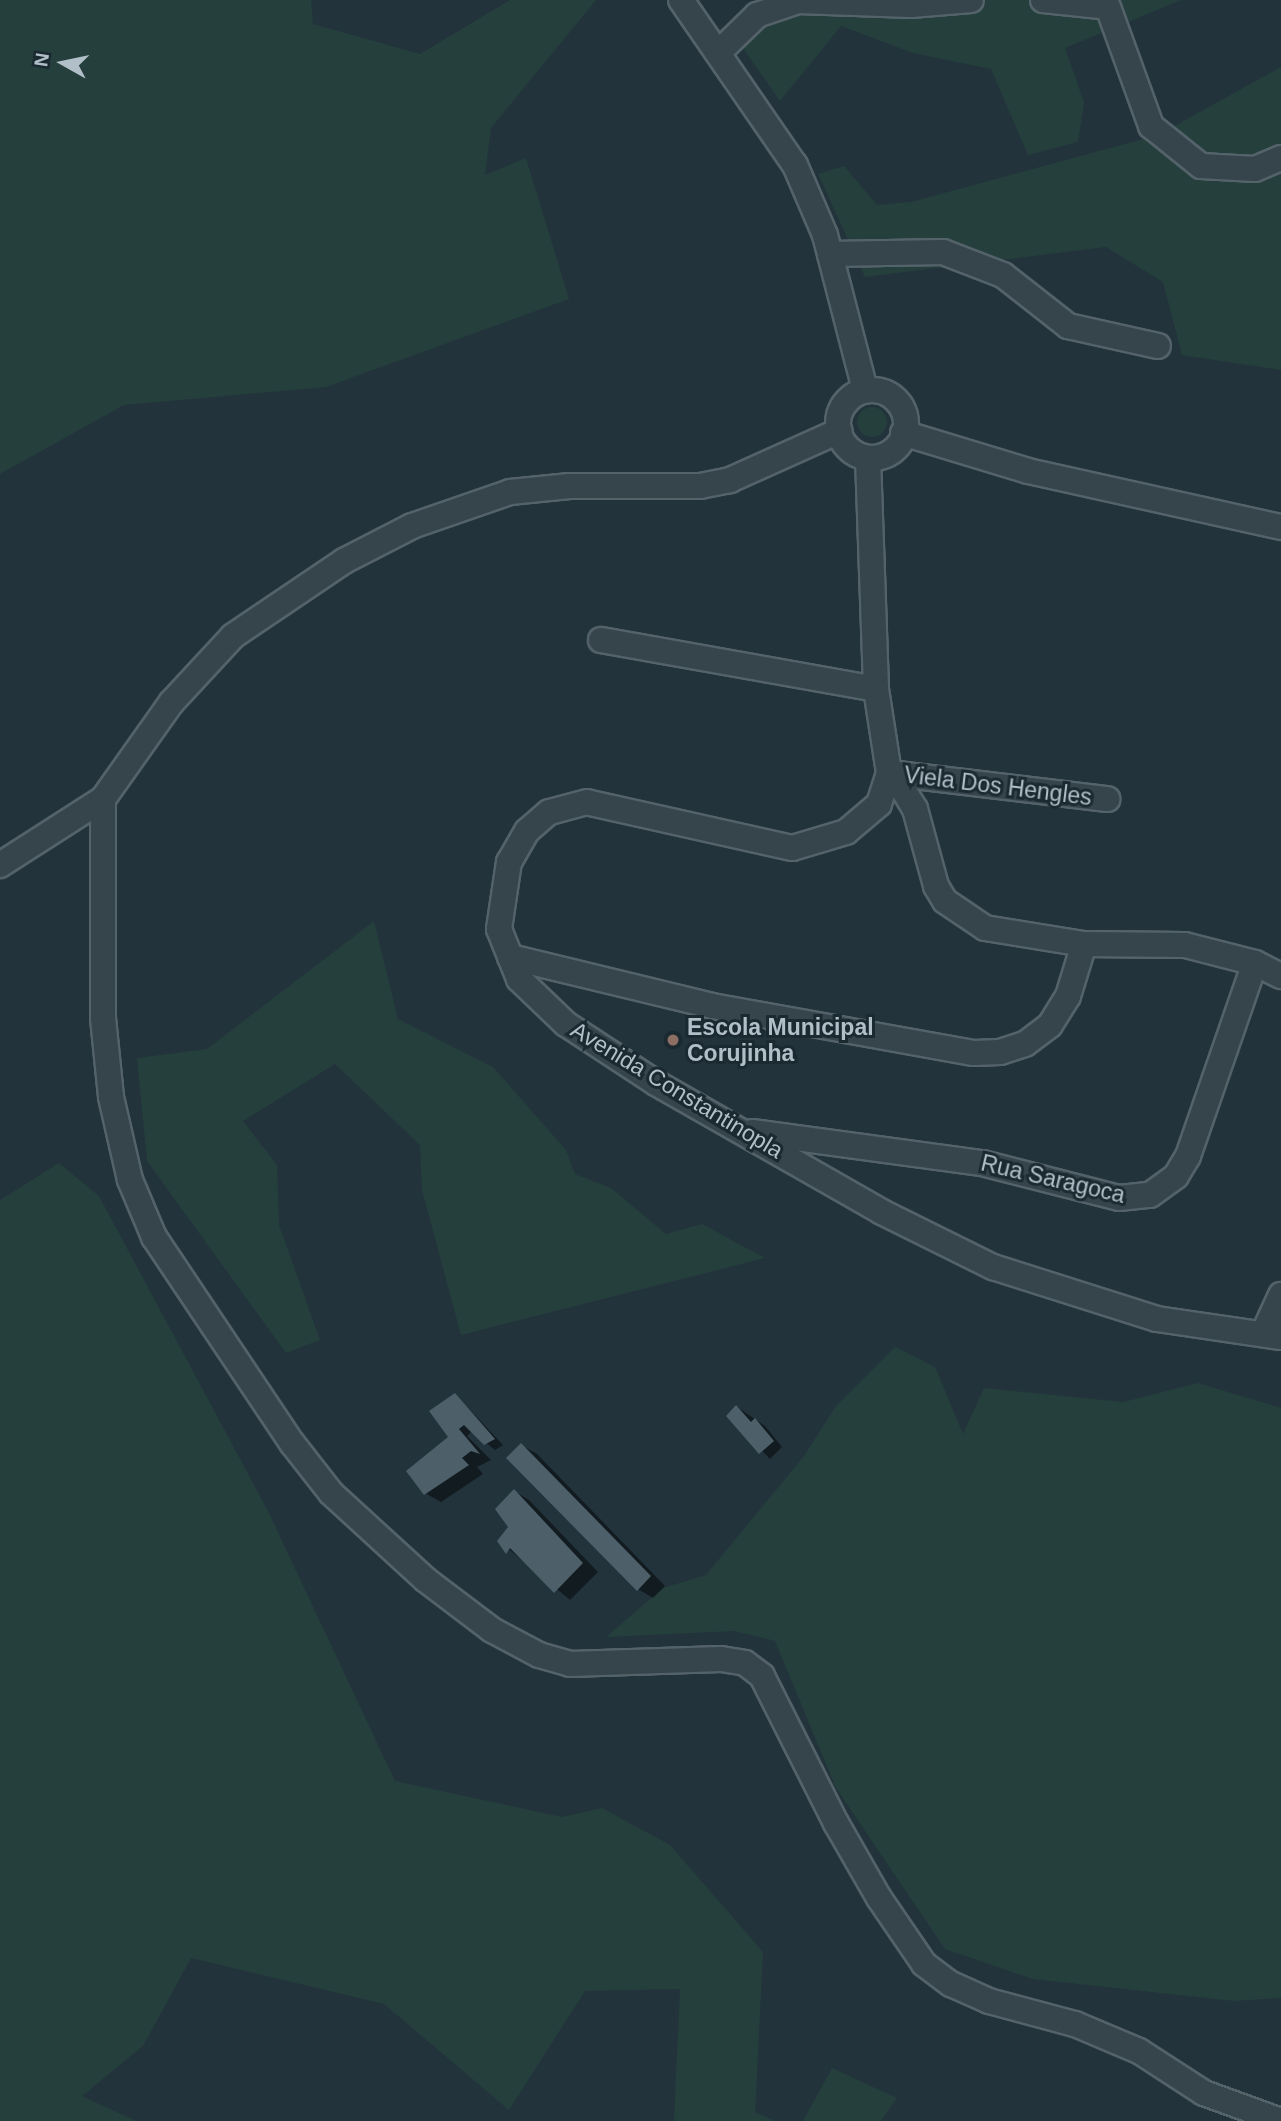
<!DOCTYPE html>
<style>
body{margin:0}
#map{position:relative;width:1281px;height:2121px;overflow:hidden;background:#22333c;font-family:Arial,sans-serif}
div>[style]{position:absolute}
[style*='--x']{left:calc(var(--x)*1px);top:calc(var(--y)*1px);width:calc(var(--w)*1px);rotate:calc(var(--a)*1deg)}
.green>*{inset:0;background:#253f3c}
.round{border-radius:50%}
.shadow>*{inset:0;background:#0007}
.building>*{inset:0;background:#4d606a}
.roads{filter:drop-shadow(2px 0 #54626a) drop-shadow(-2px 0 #54626a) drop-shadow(0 2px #54626a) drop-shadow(0 -2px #54626a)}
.minor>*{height:24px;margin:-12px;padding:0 12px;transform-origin:12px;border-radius:12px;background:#36444c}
.minor>.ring{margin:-12px;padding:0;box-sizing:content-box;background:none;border:24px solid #36444c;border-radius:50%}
.dots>*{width:19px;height:19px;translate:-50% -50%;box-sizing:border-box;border:4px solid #1b2931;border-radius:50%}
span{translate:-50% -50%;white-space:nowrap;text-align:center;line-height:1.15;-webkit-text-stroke:6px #1b2931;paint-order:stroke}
.street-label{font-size:23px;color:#b1bfc8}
.poi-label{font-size:23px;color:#b1bfc8;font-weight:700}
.left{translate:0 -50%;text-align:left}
.north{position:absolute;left:28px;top:28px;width:70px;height:70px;-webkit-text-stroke:5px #1b2931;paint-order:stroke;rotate:279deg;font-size:19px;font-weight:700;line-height:28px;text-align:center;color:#b1bfc8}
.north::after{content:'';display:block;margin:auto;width:24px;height:32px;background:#b1bfc8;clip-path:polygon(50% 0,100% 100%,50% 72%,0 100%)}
</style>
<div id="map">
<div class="green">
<div style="clip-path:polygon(0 0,311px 0,313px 24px,420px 54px,510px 0,596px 0,491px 128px,485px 175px,526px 158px,569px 299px,326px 387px,124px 405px,0 474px)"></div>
<div style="clip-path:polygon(761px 0,1181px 0,1065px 48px,1084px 102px,1078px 142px,1028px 155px,991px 69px,913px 53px,841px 26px,780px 101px,729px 28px)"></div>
<div style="clip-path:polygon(1281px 67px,1281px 370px,1182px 355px,1163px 282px,1106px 247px,865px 277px,818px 174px,844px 166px,877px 205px,911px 202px,1158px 135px)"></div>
<div class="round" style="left:857px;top:407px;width:30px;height:30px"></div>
<div style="clip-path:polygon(374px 921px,398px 1019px,493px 1067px,566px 1150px,575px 1174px,611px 1188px,666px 1234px,702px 1224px,765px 1258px,461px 1335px,422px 1190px,420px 1145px,335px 1064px,243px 1121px,277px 1165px,279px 1225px,320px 1340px,286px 1353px,147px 1161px,137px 1058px,207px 1049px)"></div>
<div style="clip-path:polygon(59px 1163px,99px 1196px,268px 1511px,395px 1781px,562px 1817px,602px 1808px,670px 1845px,763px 1952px,755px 2112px,775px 2121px,674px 2121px,680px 1989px,585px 1991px,509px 2110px,384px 2004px,191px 1958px,143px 2046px,82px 2096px,136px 2121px,0 2121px,0 1200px)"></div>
<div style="clip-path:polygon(895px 1347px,935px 1367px,963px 1434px,984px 1388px,1123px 1402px,1198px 1383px,1281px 1408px,1281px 1998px,1234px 2001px,1033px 1979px,945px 1949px,836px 1788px,775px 1641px,734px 1631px,606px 1637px,663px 1588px,706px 1575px,804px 1456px,836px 1406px)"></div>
<div style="clip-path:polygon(832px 2068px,897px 2098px,881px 2121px,803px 2121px)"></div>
</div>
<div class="shadow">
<div style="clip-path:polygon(456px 1395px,503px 1445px,495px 1450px,472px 1431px,467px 1436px,491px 1460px,477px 1467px,483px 1474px,441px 1502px,425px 1493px,451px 1438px)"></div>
<div style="clip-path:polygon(737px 1407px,765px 1426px,782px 1447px,770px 1459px,728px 1416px)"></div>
<div style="clip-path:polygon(521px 1445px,537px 1454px,665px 1586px,653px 1598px,638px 1589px)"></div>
<div style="clip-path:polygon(514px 1491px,529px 1500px,598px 1572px,570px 1600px,499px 1541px,510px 1527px)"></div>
</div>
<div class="building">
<div style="clip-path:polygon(455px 1393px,495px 1439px,484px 1445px,464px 1425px,459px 1429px,480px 1454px,471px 1451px,462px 1458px,469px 1465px,424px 1495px,406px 1471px,448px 1437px,429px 1411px)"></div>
<div style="clip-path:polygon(736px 1405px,751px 1422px,755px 1418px,774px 1441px,759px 1454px,726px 1416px)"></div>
<div style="clip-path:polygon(521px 1443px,651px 1576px,637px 1591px,506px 1458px)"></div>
<div style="clip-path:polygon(514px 1489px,583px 1563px,554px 1593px,510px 1548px,506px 1554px,497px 1541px,508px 1527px,495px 1509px)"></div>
</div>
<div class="roads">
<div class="minor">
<div style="--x:681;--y:0;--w:201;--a:55.4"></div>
<div style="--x:795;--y:165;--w:76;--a:66.8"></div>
<div style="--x:825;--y:235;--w:160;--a:75.5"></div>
<div style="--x:1043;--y:0;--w:65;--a:6.1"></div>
<div style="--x:1108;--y:7;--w:127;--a:70.1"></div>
<div style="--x:1151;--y:126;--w:64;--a:38.7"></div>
<div style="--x:1201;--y:166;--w:54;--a:3.2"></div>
<div style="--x:1255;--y:169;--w:28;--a:-23"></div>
<div style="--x:719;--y:52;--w:53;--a:-44.2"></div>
<div style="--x:757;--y:15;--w:43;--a:-18.9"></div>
<div style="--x:798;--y:1;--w:113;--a:2"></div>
<div style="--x:911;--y:5;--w:60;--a:-4.8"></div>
<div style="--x:830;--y:254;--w:113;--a:-1"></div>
<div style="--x:943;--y:252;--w:64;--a:21"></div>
<div style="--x:1003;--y:275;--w:83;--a:38.1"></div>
<div style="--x:1068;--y:326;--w:92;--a:12.5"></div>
<div class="ring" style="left:838px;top:390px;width:44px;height:44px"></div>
<div style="--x:903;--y:433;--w:131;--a:16.9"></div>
<div style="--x:1028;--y:471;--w:259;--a:12.5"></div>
<div style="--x:868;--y:458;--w:231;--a:88"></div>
<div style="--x:876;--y:689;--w:85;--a:81.2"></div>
<div style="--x:889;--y:773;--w:33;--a:108"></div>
<div style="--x:879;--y:804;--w:43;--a:139.7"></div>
<div style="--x:846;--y:832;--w:56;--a:163.5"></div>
<div style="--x:792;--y:848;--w:210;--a:-167.4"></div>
<div style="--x:587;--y:802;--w:39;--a:165"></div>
<div style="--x:549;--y:812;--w:29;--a:139"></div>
<div style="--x:527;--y:831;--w:36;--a:120"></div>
<div style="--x:509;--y:862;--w:68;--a:98.5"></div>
<div style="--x:499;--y:929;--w:54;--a:68.2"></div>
<div style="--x:519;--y:979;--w:65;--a:43.8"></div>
<div style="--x:566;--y:1024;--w:108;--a:33.2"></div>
<div style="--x:656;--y:1083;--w:260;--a:29.7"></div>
<div style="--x:882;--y:1212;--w:124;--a:26.4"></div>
<div style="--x:993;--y:1267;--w:172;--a:17.6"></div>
<div style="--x:1157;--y:1319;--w:125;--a:8.3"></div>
<div style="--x:601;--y:640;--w:279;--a:10.1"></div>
<div style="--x:889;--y:773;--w:220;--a:6.8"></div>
<div style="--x:893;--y:773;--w:42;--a:58.6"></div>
<div style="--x:915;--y:809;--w:80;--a:74.7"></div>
<div style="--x:936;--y:886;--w:17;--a:59"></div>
<div style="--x:945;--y:901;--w:48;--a:34"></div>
<div style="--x:985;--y:928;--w:100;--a:9.2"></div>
<div style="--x:1084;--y:944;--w:101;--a:0.6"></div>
<div style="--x:1185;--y:945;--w:72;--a:14.4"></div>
<div style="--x:1255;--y:963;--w:29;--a:27"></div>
<div style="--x:103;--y:799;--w:219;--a:90"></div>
<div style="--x:103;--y:1018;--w:79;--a:84.2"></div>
<div style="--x:111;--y:1097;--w:85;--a:77.1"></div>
<div style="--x:130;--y:1180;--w:62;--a:67.2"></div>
<div style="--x:154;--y:1237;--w:248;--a:56.2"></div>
<div style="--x:292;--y:1443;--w:63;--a:52"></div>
<div style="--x:331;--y:1493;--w:129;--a:42.5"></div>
<div style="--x:426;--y:1580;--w:83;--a:37.1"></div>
<div style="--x:492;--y:1630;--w:53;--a:28"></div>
<div style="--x:539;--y:1655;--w:32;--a:16"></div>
<div style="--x:570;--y:1664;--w:151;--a:-1.9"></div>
<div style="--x:721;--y:1659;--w:24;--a:9"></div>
<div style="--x:745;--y:1663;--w:21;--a:37"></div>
<div style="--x:762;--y:1676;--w:165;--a:63.3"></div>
<div style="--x:836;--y:1823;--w:86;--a:60.2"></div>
<div style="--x:879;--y:1898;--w:80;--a:55.7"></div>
<div style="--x:924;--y:1964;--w:34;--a:37"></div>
<div style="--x:951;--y:1984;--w:42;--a:24.1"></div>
<div style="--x:989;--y:2001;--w:89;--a:15"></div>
<div style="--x:1075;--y:2024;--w:69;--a:22.9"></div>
<div style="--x:1139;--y:2051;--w:77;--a:32.9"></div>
<div style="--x:1204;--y:2093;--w:82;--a:20"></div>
<div style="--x:0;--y:865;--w:122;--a:-32.7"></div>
<div style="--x:103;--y:799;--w:118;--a:-54.7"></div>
<div style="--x:171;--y:703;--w:91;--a:-47.2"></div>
<div style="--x:233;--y:636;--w:134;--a:-34"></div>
<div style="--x:344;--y:561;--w:76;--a:-27.2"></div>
<div style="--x:412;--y:526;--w:104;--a:-19.1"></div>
<div style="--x:510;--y:492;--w:60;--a:-5.7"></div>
<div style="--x:570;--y:486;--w:130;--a:0"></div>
<div style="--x:700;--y:486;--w:31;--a:-11"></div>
<div style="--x:730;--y:480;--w:120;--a:-24.2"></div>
<div style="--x:510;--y:957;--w:208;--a:13.6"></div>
<div style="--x:712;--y:1006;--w:266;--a:10.2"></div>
<div style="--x:974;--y:1053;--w:26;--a:-2"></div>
<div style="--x:1000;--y:1052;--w:26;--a:-18"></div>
<div style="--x:1025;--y:1044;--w:31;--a:-37"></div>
<div style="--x:1050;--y:1025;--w:34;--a:-58"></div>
<div style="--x:1068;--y:996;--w:54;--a:-72.9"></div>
<div style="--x:752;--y:1132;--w:232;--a:7.7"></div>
<div style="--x:982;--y:1163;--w:141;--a:14.3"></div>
<div style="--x:1119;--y:1198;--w:31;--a:-6"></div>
<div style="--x:1150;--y:1195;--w:32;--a:-36"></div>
<div style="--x:1176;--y:1176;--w:23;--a:-59"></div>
<div style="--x:1188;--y:1156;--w:204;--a:-70.9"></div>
<div style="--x:1264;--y:1332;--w:41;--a:-65.3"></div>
</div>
</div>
<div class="dots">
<div style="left:673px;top:1040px;background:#8d6e63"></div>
</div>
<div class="street-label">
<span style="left:998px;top:786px;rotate:7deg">Viela Dos Hengles</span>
<span style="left:677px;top:1090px;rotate:31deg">Avenida Constantinopla</span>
<span style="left:1053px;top:1179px;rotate:13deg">Rua Saragoca</span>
</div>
<div class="poi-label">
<span class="left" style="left:687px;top:1040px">Escola Municipal<br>Corujinha</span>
</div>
<div class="north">N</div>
</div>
